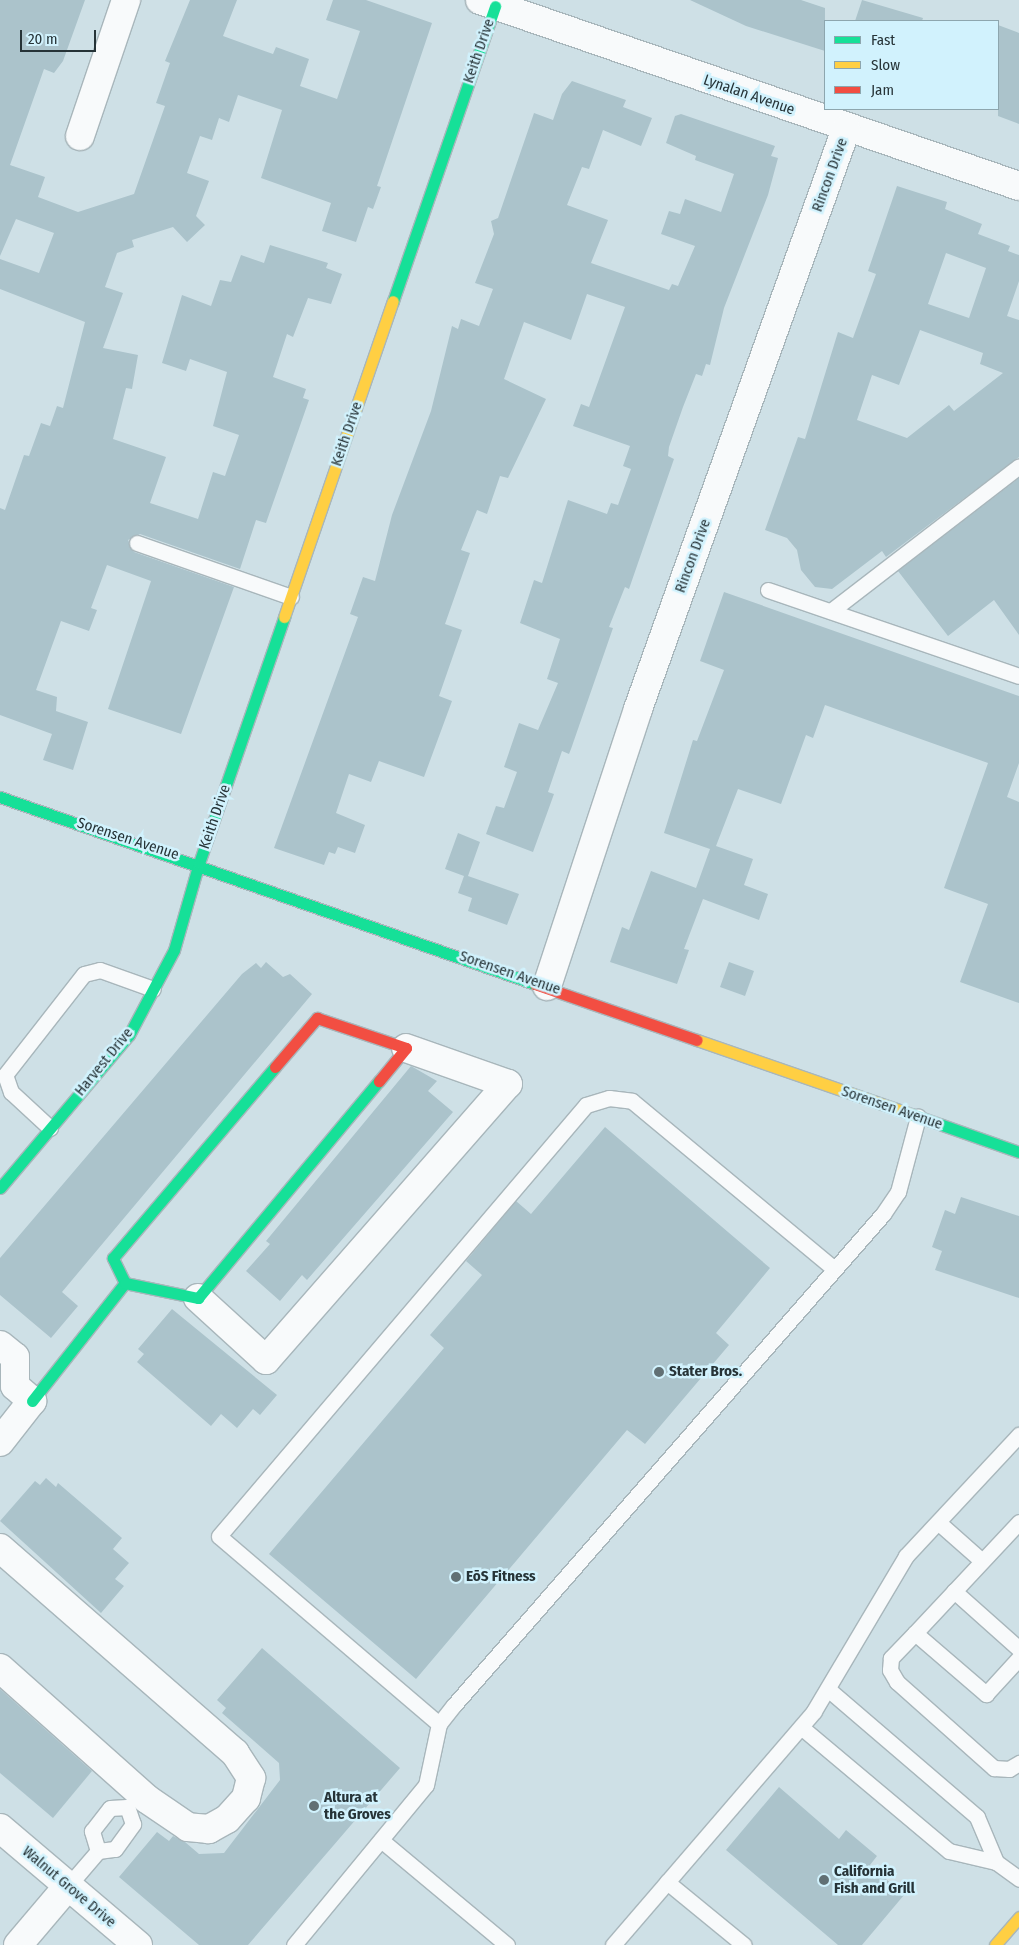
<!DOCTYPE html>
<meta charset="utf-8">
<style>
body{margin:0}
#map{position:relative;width:1019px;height:1945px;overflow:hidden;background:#cee0e6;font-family:"Fira Sans Condensed",sans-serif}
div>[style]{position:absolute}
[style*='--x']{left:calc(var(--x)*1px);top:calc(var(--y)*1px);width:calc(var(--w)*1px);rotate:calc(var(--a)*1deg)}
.building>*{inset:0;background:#abc3cb}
.roads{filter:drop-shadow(1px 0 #a8b6bb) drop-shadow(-1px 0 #a8b6bb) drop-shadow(0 1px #a8b6bb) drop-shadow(0 -1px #a8b6bb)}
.lane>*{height:15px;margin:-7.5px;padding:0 7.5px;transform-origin:7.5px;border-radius:7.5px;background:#f8fafb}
.street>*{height:28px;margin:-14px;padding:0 14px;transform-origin:14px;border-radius:14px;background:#f8fafb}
.fast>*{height:11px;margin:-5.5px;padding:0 5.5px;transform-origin:5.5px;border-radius:5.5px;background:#16e098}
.slow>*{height:11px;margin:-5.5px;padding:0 5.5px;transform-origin:5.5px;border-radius:5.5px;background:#ffcf43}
.jam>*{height:11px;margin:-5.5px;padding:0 5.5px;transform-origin:5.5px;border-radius:5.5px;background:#f24e42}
.dots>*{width:14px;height:14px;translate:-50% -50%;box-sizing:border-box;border:2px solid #d1f2fd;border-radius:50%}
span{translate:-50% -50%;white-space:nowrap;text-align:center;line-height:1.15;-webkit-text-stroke:5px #d1f2fd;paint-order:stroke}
.street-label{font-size:15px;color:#263337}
.poi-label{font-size:15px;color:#263337;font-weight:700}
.left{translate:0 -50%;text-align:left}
.legend{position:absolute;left:824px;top:20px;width:175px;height:90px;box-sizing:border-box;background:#d1f2fd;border:1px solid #8da6ae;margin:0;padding:6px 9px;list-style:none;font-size:15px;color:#263337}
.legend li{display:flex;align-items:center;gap:10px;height:25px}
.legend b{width:25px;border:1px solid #8da6ae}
.scale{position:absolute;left:20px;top:30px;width:76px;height:22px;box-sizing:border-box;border:2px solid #263337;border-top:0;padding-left:6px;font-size:15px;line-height:18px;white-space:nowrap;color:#263337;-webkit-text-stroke:4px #d1f2fd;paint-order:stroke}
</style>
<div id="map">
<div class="building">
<div style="clip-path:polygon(0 0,85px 0,63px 61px,54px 73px,44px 69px,10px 165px,45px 177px,38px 197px,78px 212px,134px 194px,165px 106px,156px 103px,170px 63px,165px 61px,190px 0,237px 0,223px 36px,273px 54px,276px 47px,309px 59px,300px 86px,337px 99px,360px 31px,326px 20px,333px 0,366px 0,432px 23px,377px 186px,381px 187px,373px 209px,368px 207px,356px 242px,322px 231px,331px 203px,261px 178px,282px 110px,238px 95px,229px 122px,219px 118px,212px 140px,200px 136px,187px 173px,209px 181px,196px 216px,205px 225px,187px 242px,173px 227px,132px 240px,134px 247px,117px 253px,105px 287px,123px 293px,103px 348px,138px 355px,132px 389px,126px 388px,113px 439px,166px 457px,150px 503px,198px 519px,213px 472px,225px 476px,239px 435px,213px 426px,227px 372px,190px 359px,186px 371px,162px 363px,182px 295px,211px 306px,220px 280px,231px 282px,241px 255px,264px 263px,270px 245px,328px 263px,326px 268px,342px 274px,331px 304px,308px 298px,293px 337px,287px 334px,273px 377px,306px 389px,303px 398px,309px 400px,266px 523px,256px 520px,240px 569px,140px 534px,128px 540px,134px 552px,234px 587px,181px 734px,108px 709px,151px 581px,107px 565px,91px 608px,97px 610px,89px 631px,61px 621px,36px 690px,57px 697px,56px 711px,88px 722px,73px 770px,43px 760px,52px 734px,0 715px,0 508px,5px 510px,24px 455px,29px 456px,41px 423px,50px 426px,57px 406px,63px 408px,85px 322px,0 289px,0 259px,39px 273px,54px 233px,16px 219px,0 256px)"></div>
<div style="clip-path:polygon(690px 0,801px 0,825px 8px,825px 51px,746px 26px)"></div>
<div style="clip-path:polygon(862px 0,923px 18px,922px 21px,855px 21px)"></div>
<div style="clip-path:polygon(998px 25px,1019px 33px,1019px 124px,998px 116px)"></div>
<div style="clip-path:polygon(572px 81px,626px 100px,623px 107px,652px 118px,641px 146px,603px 130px,589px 169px,582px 167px,567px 205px,608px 220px,591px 263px,669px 290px,672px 284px,678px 286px,695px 246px,661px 234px,669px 211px,680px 214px,685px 199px,721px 212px,734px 174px,695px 160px,696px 156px,666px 143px,675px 116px,681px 114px,775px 146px,771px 156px,778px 158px,768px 195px,724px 308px,710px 365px,706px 364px,702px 376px,696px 374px,683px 407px,669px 447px,668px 456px,674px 459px,629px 589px,625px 587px,609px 627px,613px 628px,571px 749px,569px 754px,562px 751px,548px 792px,554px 794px,533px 852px,486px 834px,496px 806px,504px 808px,517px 772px,504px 767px,519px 723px,538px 730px,558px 683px,547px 679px,560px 639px,520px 623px,534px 580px,542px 583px,568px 500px,607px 514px,611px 503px,618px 505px,631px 469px,623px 466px,630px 446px,573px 426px,581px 404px,589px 407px,625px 307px,587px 294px,571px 340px,524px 322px,504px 379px,546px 399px,508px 478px,500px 476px,487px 514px,477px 510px,461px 550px,470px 553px,445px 624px,462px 630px,439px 696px,452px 701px,424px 777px,379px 761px,371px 782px,349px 774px,336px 813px,365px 825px,355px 853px,338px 847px,335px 854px,329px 852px,324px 865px,274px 848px,358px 617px,350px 614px,363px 577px,375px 581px,392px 515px,431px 411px,452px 326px,458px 329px,461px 319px,479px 326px,493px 289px,475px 283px,494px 234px,491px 221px,498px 218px,534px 113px,553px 120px,562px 94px)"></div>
<div style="clip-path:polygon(evenodd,897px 186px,947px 202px,945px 209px,982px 224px,978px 234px,1010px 246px,1008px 251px,1019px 255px,1019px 281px,1007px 316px,1019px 320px,1019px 457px,886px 557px,882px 551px,832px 589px,815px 587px,801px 570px,797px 550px,787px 538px,765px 530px,798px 437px,805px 439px,838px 332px,853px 338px,876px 274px,868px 271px,897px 186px,946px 253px,986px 268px,969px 318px,928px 304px,946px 253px,897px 186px,920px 330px,983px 353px,980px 364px,1003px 373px,954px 411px,949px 405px,907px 438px,857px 420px,872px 375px,899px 385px,920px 330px)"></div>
<div style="clip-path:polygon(1019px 478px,1019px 635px,994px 600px,948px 636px,898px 571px)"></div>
<div style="clip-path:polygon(724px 592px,1019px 696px,1019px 763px,1007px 797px,1019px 802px,1019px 1003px,960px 982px,988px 904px,944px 888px,988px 763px,825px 705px,813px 738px,806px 735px,781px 804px,738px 789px,716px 846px,753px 859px,744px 885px,768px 894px,759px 920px,703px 899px,684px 949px,689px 950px,677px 984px,610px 962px,622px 927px,629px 930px,651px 871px,696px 888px,710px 849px,664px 833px,693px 740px,697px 741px,724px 670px,700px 661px)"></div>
<div style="clip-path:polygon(458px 833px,480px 842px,468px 876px,519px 894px,507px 925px,468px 911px,472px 898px,458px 893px,464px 876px,445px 869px)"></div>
<div style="clip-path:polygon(266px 962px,283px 977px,290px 974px,312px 994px,62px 1292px,78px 1306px,51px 1338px,0 1295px,0 1258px,242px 974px,256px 963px,261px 968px)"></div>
<div style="clip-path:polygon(729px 962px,754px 971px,745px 996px,720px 987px)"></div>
<div style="clip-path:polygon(411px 1066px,437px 1081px,428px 1091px,453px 1112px,307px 1280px,302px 1275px,280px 1301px,246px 1271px,270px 1244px,266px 1241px)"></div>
<div style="clip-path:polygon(605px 1127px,770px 1268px,716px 1333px,729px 1345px,645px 1444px,627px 1430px,416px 1679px,269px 1554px,444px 1348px,430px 1335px,482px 1275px,466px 1261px,516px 1201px,531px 1214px)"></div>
<div style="clip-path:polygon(961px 1197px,1019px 1216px,1019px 1298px,935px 1270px,942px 1251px,932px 1247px,945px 1210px,955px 1214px)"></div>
<div style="clip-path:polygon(172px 1309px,277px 1395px,260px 1415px,253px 1409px,237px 1428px,221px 1414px,211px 1426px,137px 1362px,144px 1354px,138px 1349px)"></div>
<div style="clip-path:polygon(46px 1478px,56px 1487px,58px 1483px,122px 1538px,113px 1549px,129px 1563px,115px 1579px,124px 1586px,101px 1613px,0 1521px,35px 1481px,40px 1485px)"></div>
<div style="clip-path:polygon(262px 1648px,400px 1768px,248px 1945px,199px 1945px,119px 1877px,157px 1832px,169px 1841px,173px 1836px,185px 1842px,199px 1854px,224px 1853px,280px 1780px,279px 1763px,222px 1713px,226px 1708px,217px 1700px)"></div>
<div style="clip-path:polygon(0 1689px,92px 1771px,53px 1818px,0 1773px)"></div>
<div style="clip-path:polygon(779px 1787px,839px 1839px,846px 1830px,877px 1856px,870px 1865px,904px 1895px,862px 1945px,838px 1945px,726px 1850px)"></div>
</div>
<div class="roads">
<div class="lane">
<div style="--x:137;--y:543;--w:163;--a:19.3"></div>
<div style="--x:768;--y:590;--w:265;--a:18.9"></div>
<div style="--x:831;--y:611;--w:237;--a:-37.6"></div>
<div style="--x:50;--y:1128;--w:53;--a:-137.3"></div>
<div style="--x:11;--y:1092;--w:18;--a:-109"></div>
<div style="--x:5;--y:1075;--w:128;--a:-52"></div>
<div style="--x:84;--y:974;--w:16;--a:-14"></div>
<div style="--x:100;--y:970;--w:56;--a:19.7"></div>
<div style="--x:1019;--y:1522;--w:152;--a:133.1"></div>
<div style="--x:915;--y:1633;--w:94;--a:40.7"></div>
<div style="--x:986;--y:1694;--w:49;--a:-47.5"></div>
<div style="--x:939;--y:1523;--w:56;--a:41.4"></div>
<div style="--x:954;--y:1591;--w:87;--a:41.7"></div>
<div style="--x:915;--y:1633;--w:35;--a:134"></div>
<div style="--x:891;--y:1658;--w:12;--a:95"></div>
<div style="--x:890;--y:1670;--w:14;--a:60"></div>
<div style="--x:897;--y:1682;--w:130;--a:41.6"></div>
<div style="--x:994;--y:1768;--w:15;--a:4"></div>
<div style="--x:1009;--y:1769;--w:12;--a:-31"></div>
<div style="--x:829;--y:1690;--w:195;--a:40.6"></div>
<div style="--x:977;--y:1817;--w:49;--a:67.1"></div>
<div style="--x:439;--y:1724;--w:289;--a:-139.5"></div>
<div style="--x:219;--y:1536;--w:566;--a:-49.59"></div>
<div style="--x:586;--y:1105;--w:24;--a:-17"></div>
<div style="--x:609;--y:1098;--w:23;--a:7"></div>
<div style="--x:632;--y:1101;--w:263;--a:39.7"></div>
<div style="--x:801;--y:1727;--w:193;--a:40"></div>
<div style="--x:949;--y:1851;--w:48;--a:13.2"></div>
<div style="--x:996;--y:1862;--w:29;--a:36"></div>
<div style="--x:381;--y:1840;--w:164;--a:39.8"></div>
<div style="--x:98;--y:1851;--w:21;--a:-107"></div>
<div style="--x:92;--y:1831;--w:29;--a:-52"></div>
<div style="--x:110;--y:1808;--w:17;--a:-3"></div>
<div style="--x:667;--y:1882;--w:99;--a:39.3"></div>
<div style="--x:68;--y:1886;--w:46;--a:-49.4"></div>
<div style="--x:98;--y:1851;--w:17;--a:-7"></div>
<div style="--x:115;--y:1849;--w:31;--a:-54"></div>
<div style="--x:133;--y:1824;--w:18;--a:-109"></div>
<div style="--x:294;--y:1945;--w:207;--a:-50.5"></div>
<div style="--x:426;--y:1785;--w:62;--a:-78"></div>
<div style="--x:439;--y:1724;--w:24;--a:-52"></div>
<div style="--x:454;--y:1705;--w:652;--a:-48.86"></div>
<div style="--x:883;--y:1214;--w:27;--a:-56"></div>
<div style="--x:898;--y:1192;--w:78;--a:-75.1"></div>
<div style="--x:613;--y:1945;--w:308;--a:-49.3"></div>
<div style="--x:814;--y:1711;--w:180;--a:-59.3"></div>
<div style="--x:906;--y:1556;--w:166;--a:-47"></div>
</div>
<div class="street">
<div style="--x:480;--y:0;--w:570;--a:19.04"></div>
<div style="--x:80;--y:136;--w:144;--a:-71.3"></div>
<div style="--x:547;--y:986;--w:292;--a:-71.8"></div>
<div style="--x:638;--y:709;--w:616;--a:-70.27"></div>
<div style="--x:198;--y:1298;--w:92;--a:42.4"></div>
<div style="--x:266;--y:1360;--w:367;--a:-48.8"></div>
<div style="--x:508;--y:1084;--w:108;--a:-160.6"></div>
<div style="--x:0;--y:1345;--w:19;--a:39"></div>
<div style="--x:15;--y:1357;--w:29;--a:90"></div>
<div style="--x:15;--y:1386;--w:23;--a:41"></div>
<div style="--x:32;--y:1401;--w:52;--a:128"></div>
<div style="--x:0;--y:1548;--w:312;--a:41.1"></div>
<div style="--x:235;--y:1753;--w:30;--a:57"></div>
<div style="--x:251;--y:1778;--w:21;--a:104"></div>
<div style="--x:246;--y:1798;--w:28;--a:132"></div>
<div style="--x:227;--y:1819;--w:21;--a:151"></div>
<div style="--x:209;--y:1829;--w:21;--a:-175"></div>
<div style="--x:188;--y:1827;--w:50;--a:-145.7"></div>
<div style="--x:147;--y:1799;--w:197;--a:-138.3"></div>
<div style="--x:0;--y:1828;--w:181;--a:40.3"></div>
<div style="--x:18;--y:1945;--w:77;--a:-49.7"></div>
</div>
<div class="fast">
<div style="--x:393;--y:301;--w:312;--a:-70.9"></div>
<div style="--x:0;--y:797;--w:567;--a:19.27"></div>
<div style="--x:911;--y:1114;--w:114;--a:19.4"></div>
<div style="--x:0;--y:1188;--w:200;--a:-49.9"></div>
<div style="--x:129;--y:1035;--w:96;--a:-62.1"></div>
<div style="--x:174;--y:950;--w:91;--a:-74"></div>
<div style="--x:199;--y:863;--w:260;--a:-70.9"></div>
<div style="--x:125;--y:1283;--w:28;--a:-116"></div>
<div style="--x:113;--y:1258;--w:250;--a:-49.7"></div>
<div style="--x:32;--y:1401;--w:150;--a:-51.8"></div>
<div style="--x:125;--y:1283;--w:75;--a:11.6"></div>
<div style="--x:198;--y:1298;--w:283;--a:-50.2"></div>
</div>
<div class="slow">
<div style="--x:284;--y:617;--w:334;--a:-71"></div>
<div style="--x:697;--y:1040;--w:226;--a:19.1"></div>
<div style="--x:995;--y:1945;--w:37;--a:-49"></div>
</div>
<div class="jam">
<div style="--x:535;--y:984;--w:171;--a:19.1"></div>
<div style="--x:275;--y:1067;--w:65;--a:-49.4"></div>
<div style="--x:317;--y:1018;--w:94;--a:18.6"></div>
<div style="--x:406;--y:1048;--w:43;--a:129.3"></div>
</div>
</div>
<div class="dots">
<div style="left:659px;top:1372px;background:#617074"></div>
<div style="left:456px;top:1577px;background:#617074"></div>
<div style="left:314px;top:1806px;background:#617074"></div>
<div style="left:824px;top:1880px;background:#617074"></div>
</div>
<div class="street-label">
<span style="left:479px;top:51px;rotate:-71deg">Keith Drive</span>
<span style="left:749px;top:95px;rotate:19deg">Lynalan Avenue</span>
<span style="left:830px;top:175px;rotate:-70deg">Rincon Drive</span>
<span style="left:347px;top:434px;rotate:-71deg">Keith Drive</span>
<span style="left:693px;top:556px;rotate:-70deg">Rincon Drive</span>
<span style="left:215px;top:817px;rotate:-71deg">Keith Drive</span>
<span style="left:128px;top:839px;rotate:18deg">Sorensen Avenue</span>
<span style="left:510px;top:973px;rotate:19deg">Sorensen Avenue</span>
<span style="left:104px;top:1062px;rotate:-51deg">Harvest Drive</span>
<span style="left:892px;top:1108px;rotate:19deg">Sorensen Avenue</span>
<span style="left:69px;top:1887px;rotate:40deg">Walnut Grove Drive</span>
</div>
<div class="poi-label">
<span class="left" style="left:669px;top:1372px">Stater Bros.</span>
<span class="left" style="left:466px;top:1577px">EōS Fitness</span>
<span class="left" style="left:324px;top:1806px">Altura at<br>the Groves</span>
<span class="left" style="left:834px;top:1880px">California<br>Fish and Grill</span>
</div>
<ul class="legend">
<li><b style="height:6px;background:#16e098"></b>Fast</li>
<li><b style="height:6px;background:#ffcf43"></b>Slow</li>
<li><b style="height:6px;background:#f24e42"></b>Jam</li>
</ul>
<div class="scale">20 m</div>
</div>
